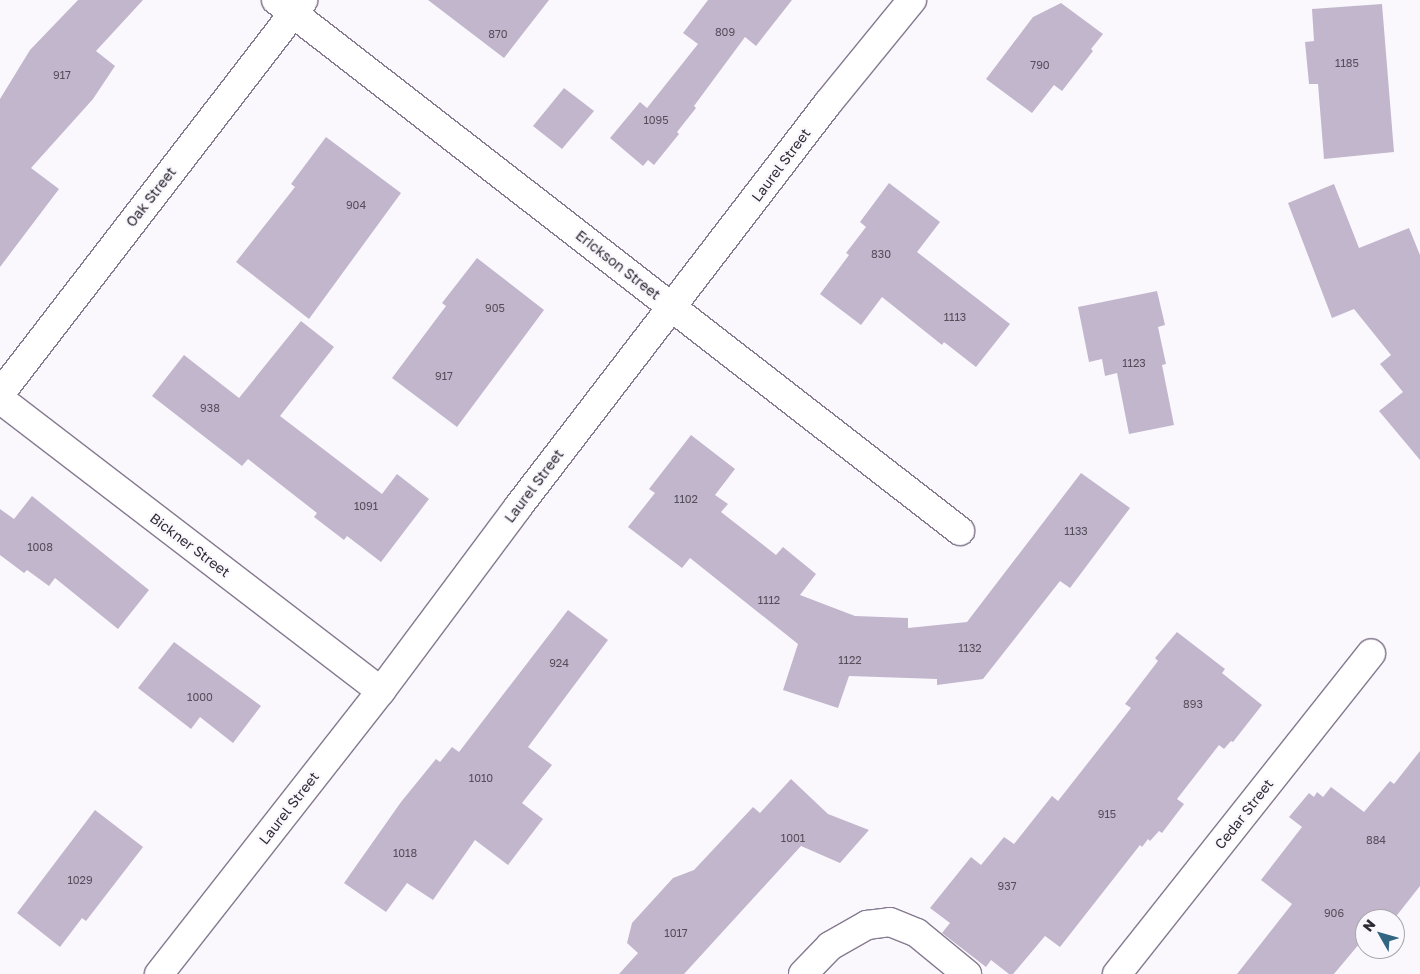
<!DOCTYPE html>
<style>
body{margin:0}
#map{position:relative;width:1420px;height:974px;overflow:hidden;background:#faf8fd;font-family:"Golos Text",sans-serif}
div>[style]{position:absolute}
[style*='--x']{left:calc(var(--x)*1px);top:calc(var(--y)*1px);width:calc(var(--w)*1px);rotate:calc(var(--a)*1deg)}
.building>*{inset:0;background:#c2b6cd}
.roads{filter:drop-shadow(1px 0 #867a90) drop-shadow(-1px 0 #867a90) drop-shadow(0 1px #867a90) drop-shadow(0 -1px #867a90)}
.street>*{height:28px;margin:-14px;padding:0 14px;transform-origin:14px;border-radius:14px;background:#fff}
.secondary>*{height:28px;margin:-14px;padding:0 14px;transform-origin:14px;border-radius:14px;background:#fff}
span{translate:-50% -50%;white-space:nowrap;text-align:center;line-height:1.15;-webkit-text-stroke:4.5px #faf8fd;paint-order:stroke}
.number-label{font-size:11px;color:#544d5a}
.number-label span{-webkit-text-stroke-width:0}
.street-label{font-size:14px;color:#2f2a34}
.north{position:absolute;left:1355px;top:909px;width:50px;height:50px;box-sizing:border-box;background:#faf8fd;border:1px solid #a9a6ad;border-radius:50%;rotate:308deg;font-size:14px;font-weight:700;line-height:20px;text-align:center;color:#2f2a34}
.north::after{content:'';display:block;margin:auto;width:18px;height:22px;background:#326582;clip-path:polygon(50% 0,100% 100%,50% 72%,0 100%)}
</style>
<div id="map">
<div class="building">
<div style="clip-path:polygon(78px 0,143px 0,96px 51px,115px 66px,93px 99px,31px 168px,59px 189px,0 267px,0 99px,30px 50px)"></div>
<div style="clip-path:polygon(428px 0,549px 0,504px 58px)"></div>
<div style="clip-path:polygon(708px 0,792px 0,756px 46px,745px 37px,694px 106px,696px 108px,677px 132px,679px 134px,654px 165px,648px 160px,643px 166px,610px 138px,640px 102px,647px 108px,698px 44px,683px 33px)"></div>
<div style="clip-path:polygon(1061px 3px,1103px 34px,1091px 49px,1093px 51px,1062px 91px,1054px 85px,1032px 113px,986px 79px,1033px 17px)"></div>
<div style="clip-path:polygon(1382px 4px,1394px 152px,1324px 159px,1318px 84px,1309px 84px,1305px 42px,1314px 41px,1312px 9px)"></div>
<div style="clip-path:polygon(564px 88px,594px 111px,562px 149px,533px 126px)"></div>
<div style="clip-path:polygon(326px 137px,401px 193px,309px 319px,236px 262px,295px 187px,291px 184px)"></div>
<div style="clip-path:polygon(889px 183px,940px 222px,917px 252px,1010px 324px,976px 367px,944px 342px,942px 345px,882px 297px,861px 325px,820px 294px,849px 255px,846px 253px,866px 227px,860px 222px)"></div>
<div style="clip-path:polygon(1334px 184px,1359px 248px,1409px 228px,1420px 255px,1420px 460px,1379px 411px,1403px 392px,1380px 364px,1391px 355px,1354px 309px,1332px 318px,1288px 203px)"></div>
<div style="clip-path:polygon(477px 258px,544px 310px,457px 427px,392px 378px,446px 306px,442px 303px)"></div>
<div style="clip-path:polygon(1157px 291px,1165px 325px,1158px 327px,1166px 364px,1162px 365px,1174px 425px,1129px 434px,1117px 373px,1105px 376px,1102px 359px,1089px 362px,1078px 307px)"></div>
<div style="clip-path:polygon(301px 321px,334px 347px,280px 416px,382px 494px,397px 474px,429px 499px,381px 562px,347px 536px,344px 540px,314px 517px,317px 513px,248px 459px,242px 466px,152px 396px,184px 355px,239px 398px)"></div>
<div style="clip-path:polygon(691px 435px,735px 469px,715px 495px,728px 504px,721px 512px,776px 555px,783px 547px,816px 574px,800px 595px,855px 616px,908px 618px,908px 628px,967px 622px,1081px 473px,1130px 508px,1070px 588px,1060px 581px,983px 679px,937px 685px,937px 679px,849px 676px,838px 708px,783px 690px,798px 644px,690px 558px,682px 568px,628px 527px,655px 493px,649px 489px)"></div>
<div style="clip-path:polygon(32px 496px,149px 590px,118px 629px,55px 578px,49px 586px,27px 570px,24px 573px,0 555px,0 509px,14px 519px)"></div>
<div style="clip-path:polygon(568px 610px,608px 640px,528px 747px,552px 765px,522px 803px,543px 819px,508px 865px,475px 840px,433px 900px,407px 883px,386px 912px,344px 883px,401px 802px,436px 759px,440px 762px,452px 747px,459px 752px)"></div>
<div style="clip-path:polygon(1177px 632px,1225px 669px,1222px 673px,1262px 705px,1233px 742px,1231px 741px,1224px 749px,1219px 745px,1177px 799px,1184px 804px,1162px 833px,1159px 831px,1150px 841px,1148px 839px,1142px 847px,1140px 845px,1060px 947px,1045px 936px,1013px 974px,1009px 974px,991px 960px,986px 967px,942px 933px,950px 923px,930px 908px,971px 857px,981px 865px,1004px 837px,1014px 844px,1052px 796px,1058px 801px,1131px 708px,1125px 704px,1158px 661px,1155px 658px)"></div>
<div style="clip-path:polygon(174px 642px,261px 706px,233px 743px,200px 717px,191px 729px,138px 688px)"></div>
<div style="clip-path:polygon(1420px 751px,1420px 886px,1394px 919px,1365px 919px,1365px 937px,1334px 974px,1237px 974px,1292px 904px,1261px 880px,1302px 827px,1289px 817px,1309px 793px,1314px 797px,1317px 792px,1323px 797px,1331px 787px,1364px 812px,1390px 781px,1394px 784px)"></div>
<div style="clip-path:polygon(791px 779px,828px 814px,869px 830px,840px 863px,801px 846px,684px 974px,619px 974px,638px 953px,627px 943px,632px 923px,673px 878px,694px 870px,753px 807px,760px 813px)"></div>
<div style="clip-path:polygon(95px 810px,143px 847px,86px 921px,82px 918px,60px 947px,17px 913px)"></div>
</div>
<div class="roads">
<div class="street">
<div style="--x:276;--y:0;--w:866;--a:37.82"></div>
<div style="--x:0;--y:399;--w:480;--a:37.5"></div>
<div style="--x:159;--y:974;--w:360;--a:-51.9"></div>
<div style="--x:381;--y:691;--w:229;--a:-53.3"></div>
<div style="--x:518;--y:507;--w:509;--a:-52.5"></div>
<div style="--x:828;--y:103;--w:133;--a:-50.8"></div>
<div style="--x:803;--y:974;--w:39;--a:-46"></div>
<div style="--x:830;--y:946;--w:43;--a:-29.6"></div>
<div style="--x:867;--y:925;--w:23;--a:-7"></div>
<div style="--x:890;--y:922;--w:29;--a:22"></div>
<div style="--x:917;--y:933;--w:65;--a:39.4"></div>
<div style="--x:1117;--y:974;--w:409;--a:-51.6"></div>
</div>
<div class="secondary">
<div style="--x:0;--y:394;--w:497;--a:-52.4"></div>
</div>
</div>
<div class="number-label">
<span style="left:725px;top:32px">809</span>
<span style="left:498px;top:34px">870</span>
<span style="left:1347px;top:63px">1185</span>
<span style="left:1040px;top:65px">790</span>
<span style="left:62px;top:75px">917</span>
<span style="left:656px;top:120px">1095</span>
<span style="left:356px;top:205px">904</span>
<span style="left:881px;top:254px">830</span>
<span style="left:495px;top:308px">905</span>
<span style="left:955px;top:317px">1113</span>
<span style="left:1134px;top:363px">1123</span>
<span style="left:444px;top:376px">917</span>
<span style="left:210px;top:408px">938</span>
<span style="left:686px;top:499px">1102</span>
<span style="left:366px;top:506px">1091</span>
<span style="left:1076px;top:531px">1133</span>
<span style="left:40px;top:547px">1008</span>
<span style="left:769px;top:600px">1112</span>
<span style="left:970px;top:648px">1132</span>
<span style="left:850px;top:660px">1122</span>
<span style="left:559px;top:663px">924</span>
<span style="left:200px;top:697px">1000</span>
<span style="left:1193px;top:704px">893</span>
<span style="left:481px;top:778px">1010</span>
<span style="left:1107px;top:814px">915</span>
<span style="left:793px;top:838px">1001</span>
<span style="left:1376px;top:840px">884</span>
<span style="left:405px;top:853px">1018</span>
<span style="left:80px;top:880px">1029</span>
<span style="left:1007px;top:886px">937</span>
<span style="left:1334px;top:913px">906</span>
<span style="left:676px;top:933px">1017</span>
</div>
<div class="street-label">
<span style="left:781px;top:165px;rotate:-53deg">Laurel Street</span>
<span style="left:151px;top:197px;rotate:-52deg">Oak Street</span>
<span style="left:618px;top:265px;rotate:38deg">Erickson Street</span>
<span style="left:534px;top:486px;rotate:-53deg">Laurel Street</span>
<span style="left:190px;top:545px;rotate:37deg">Bickner Street</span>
<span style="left:289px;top:808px;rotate:-52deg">Laurel Street</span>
<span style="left:1244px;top:814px;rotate:-52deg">Cedar Street</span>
</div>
<div class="north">N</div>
</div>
